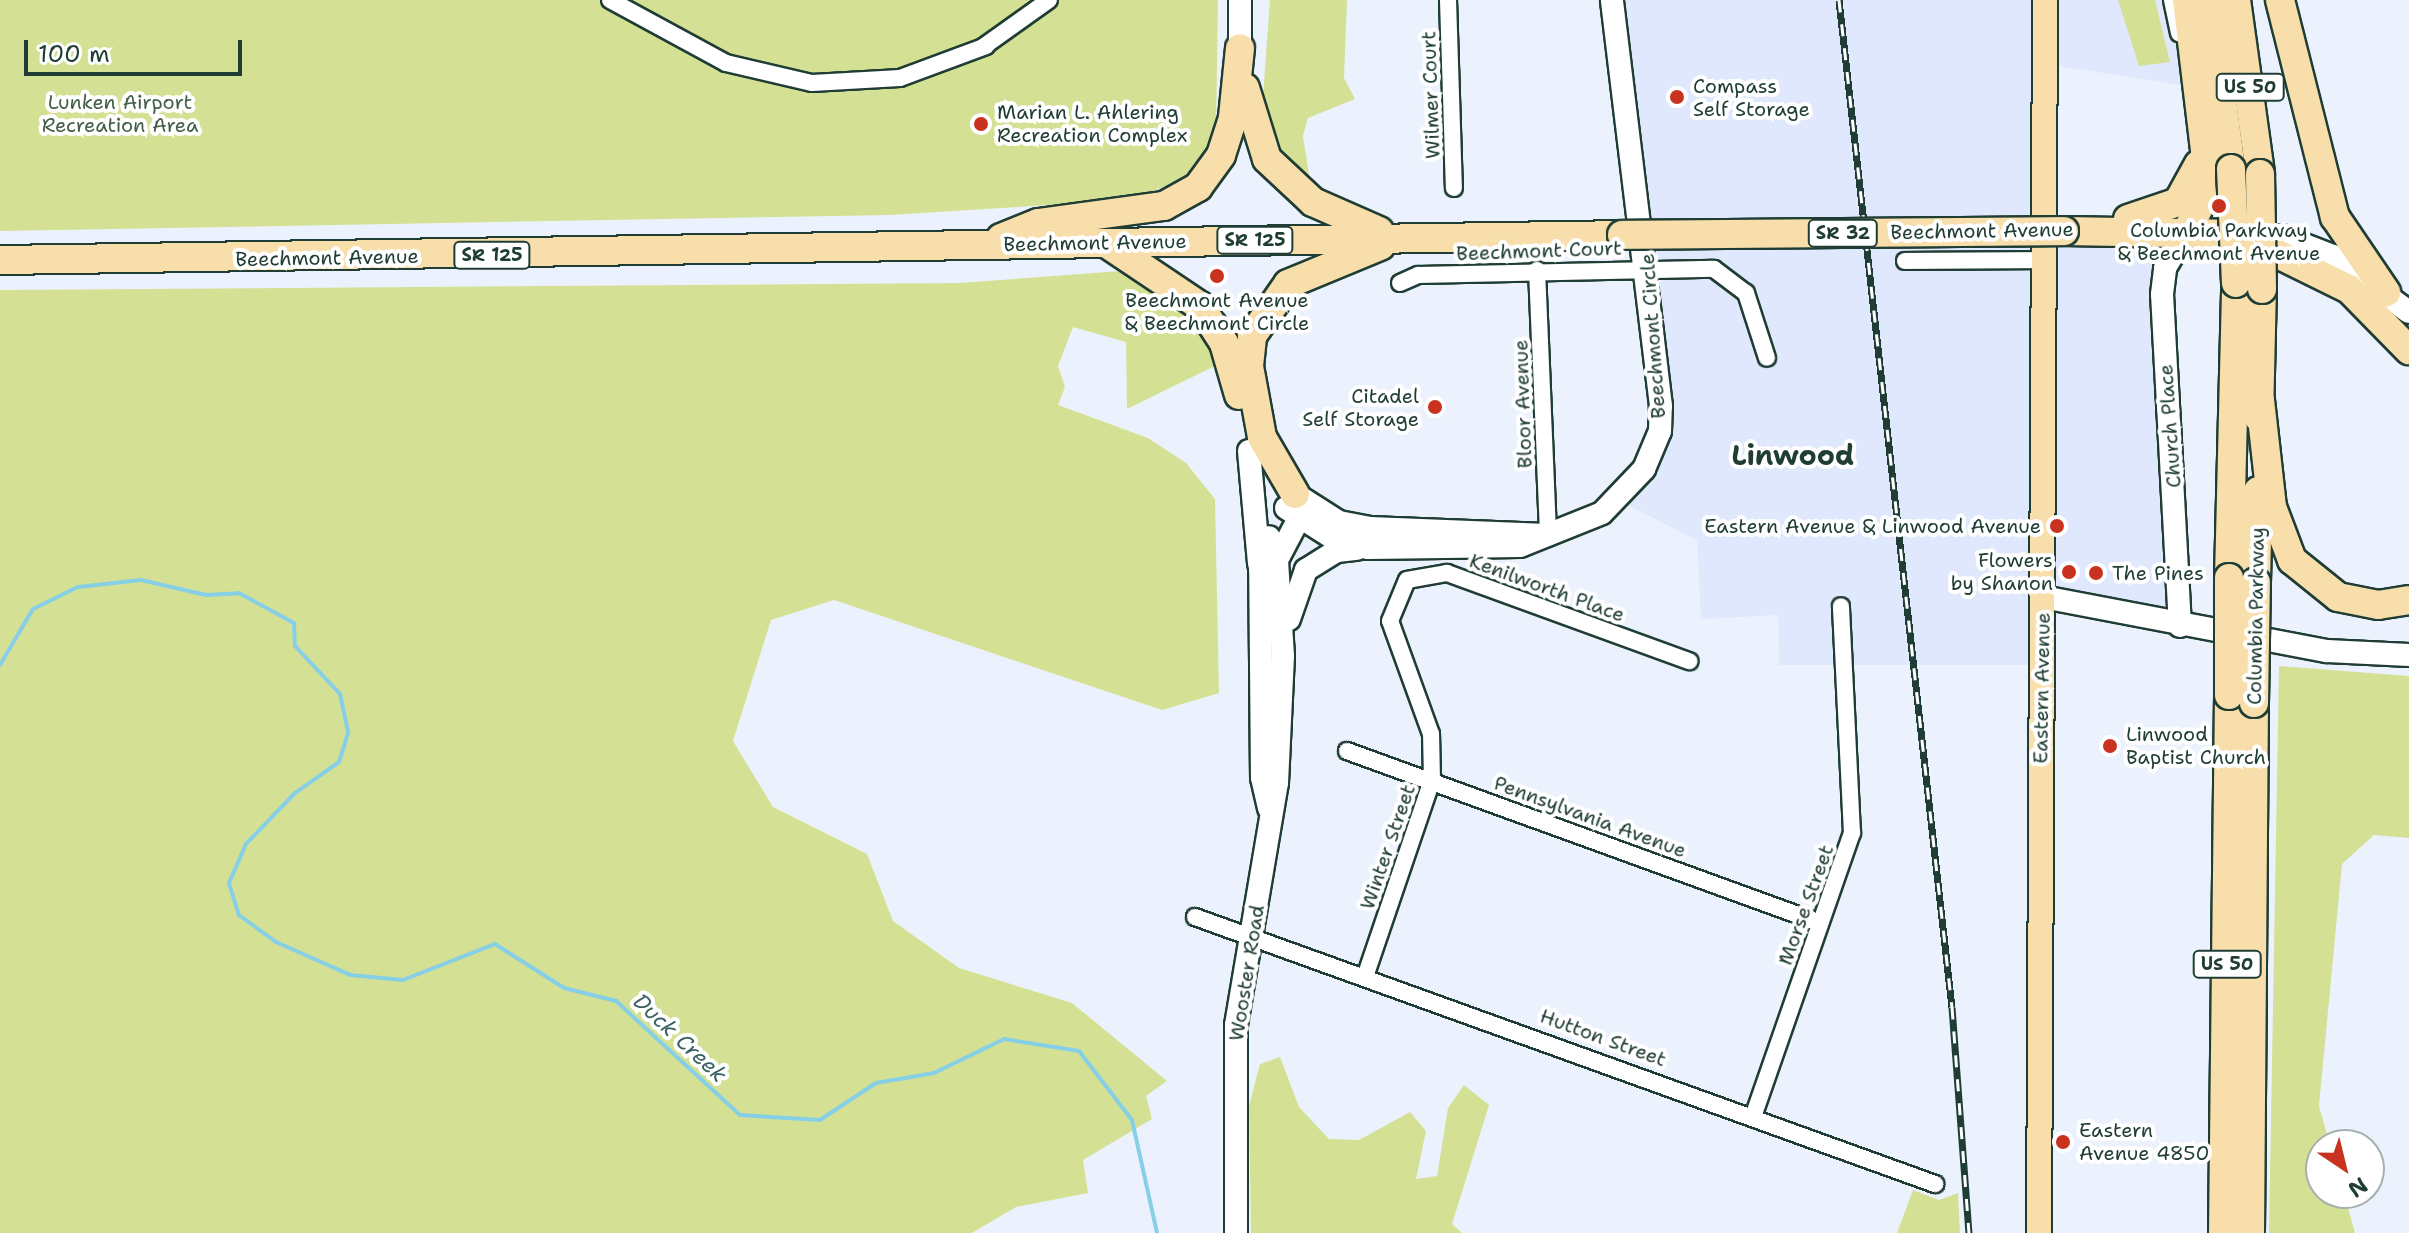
<!DOCTYPE html>
<style>
body{margin:0}
#map{position:relative;width:2409px;height:1233px;overflow:hidden;background:#ecf2fd;font-family:"Shantell Sans",sans-serif}
div>[style]{position:absolute}
[style*='--x']{left:calc(var(--x)*1px);top:calc(var(--y)*1px);width:calc(var(--w)*1px);rotate:calc(var(--a)*1deg)}
.built>*{inset:0;background:#dfe8fc}
.green>*{inset:0;background:#d4e194}
.stream>*{height:4px;margin:-2px;padding:0 2px;transform-origin:2px;border-radius:2px;background:#86cfe7}
.roads{filter:drop-shadow(2px 0 #1f3d34) drop-shadow(-2px 0 #1f3d34) drop-shadow(0 2px #1f3d34) drop-shadow(0 -2px #1f3d34)}
.street>*{height:16px;margin:-8px;padding:0 8px;transform-origin:8px;border-radius:8px;background:#fff}
.secondary>*{height:22px;margin:-11px;padding:0 11px;transform-origin:11px;border-radius:11px;background:#fff}
.primary>*{height:24px;margin:-12px;padding:0 12px;transform-origin:12px;border-radius:12px;background:#f8deab}
.highway>*{height:28px;margin:-14px;padding:0 14px;transform-origin:14px;border-radius:14px;background:#f8deab}
.rail>*{height:7px;margin-top:-3.5px;transform-origin:0;background:repeating-linear-gradient(90deg,#fff 0 12px,#1f3d34 0 24px);box-sizing:border-box;border-block:2px solid #1f3d34}
.bridges{filter:drop-shadow(2px 0 #1f3d34) drop-shadow(-2px 0 #1f3d34) drop-shadow(0 2px #1f3d34) drop-shadow(0 -2px #1f3d34)}
.highway-bridge>*{height:28px;margin:-14px;padding:0 14px;transform-origin:14px;border-radius:14px;background:#f8deab}
.dots>*{width:22px;height:22px;translate:-50% -50%;box-sizing:border-box;border:4px solid #fff;border-radius:50%}
span{translate:-50% -50%;white-space:nowrap;text-align:center;line-height:1.15;-webkit-text-stroke:8px #fff;paint-order:stroke}
.shield-label span{padding:2px 6px;background:#fff;border:2px solid;border-radius:6px;-webkit-text-stroke-width:0}
.shield-label{font-size:18px;color:#1f3d34;font-weight:700}
.poi-label{font-size:20px;color:#1f3d34}
.left{translate:0 -50%;text-align:left}
.right{translate:-100% -50%;text-align:right}
.street-label{font-size:20px;color:#1f3d34}
.park-label{font-size:20px;color:#435e47}
.water-label{font-size:22px;color:#396261;font-style:italic}
.district-label{font-size:28px;color:#1f3d34;font-weight:700}
.north{position:absolute;left:2305px;top:1129px;width:80px;height:80px;box-sizing:border-box;background:#fff;border:2px solid #a5b1ae;border-radius:50%;rotate:145deg;font-size:22px;font-weight:700;line-height:32px;text-align:center;color:#1f3d34}
.north::after{content:'';display:block;margin:auto;width:28px;height:36px;background:#c8321e;clip-path:polygon(50% 0,100% 100%,50% 72%,0 100%)}
.scale{position:absolute;left:24px;top:40px;width:218px;height:36px;box-sizing:border-box;border:4px solid #1f3d34;border-top:0;padding-left:10px;font-size:24px;line-height:28px;white-space:nowrap;color:#1f3d34;-webkit-text-stroke:6px #fff;paint-order:stroke}
</style>
<div id="map">
<div class="built">
<div style="clip-path:polygon(1613px 0,2172px 0,2193px 87px,2046px 64px,2045px 206px,2066px 228px,2187px 231px,2165px 268px,2180px 626px,2044px 597px,2044px 665px,1779px 665px,1778px 615px,1701px 619px,1697px 540px,1618px 500px,1660px 431px)"></div>
</div>
<div class="green">
<div style="clip-path:polygon(0 0,1218px 0,1216px 127px,1206px 155px,1183px 180px,1128px 200px,889px 215px,0 231px)"></div>
<div style="clip-path:polygon(1270px 0,1347px 0,1344px 78px,1355px 99px,1308px 118px,1303px 136px,1310px 181px,1276px 146px,1263px 97px)"></div>
<div style="clip-path:polygon(2118px 0,2155px 0,2170px 62px,2139px 66px)"></div>
<div style="clip-path:polygon(1148px 269px,1229px 359px,1127px 409px,1126px 342px,1073px 327px,1058px 366px,1065px 387px,1058px 405px,1148px 438px,1186px 463px,1215px 499px,1219px 693px,1162px 710px,834px 600px,771px 620px,733px 741px,773px 807px,867px 854px,893px 921px,959px 968px,1072px 1003px,1167px 1081px,1146px 1096px,1152px 1119px,1083px 1160px,1088px 1193px,1016px 1207px,972px 1233px,0 1233px,0 290px,959px 283px)"></div>
<div style="clip-path:polygon(2279px 666px,2409px 676px,2409px 838px,2374px 835px,2342px 864px,2319px 1106px,2330px 1145px,2321px 1145px,2321px 1193px,2344px 1193px,2355px 1233px,2269px 1233px)"></div>
<div style="clip-path:polygon(1280px 1057px,1299px 1107px,1329px 1139px,1359px 1140px,1410px 1112px,1426px 1131px,1416px 1179px,1437px 1176px,1448px 1108px,1464px 1085px,1489px 1105px,1452px 1224px,1462px 1233px,1251px 1233px,1249px 1106px,1260px 1064px)"></div>
<div style="clip-path:polygon(1913px 1190px,1939px 1200px,1958px 1193px,1960px 1233px,1897px 1233px)"></div>
</div>
<div class="stream">
<div style="--x:0;--y:665;--w:65;--a:-59.5"></div>
<div style="--x:33;--y:609;--w:50;--a:-26.1"></div>
<div style="--x:78;--y:587;--w:63;--a:-6.3"></div>
<div style="--x:141;--y:580;--w:67;--a:13"></div>
<div style="--x:206;--y:595;--w:33;--a:-3"></div>
<div style="--x:239;--y:593;--w:63;--a:28.6"></div>
<div style="--x:294;--y:623;--w:23;--a:88"></div>
<div style="--x:295;--y:646;--w:66;--a:46.8"></div>
<div style="--x:340;--y:694;--w:40;--a:78"></div>
<div style="--x:348;--y:733;--w:30;--a:107"></div>
<div style="--x:339;--y:762;--w:54;--a:144.8"></div>
<div style="--x:295;--y:793;--w:71;--a:133.9"></div>
<div style="--x:246;--y:844;--w:43;--a:113.6"></div>
<div style="--x:229;--y:883;--w:34;--a:73"></div>
<div style="--x:239;--y:915;--w:46;--a:36.1"></div>
<div style="--x:276;--y:942;--w:81;--a:24"></div>
<div style="--x:350;--y:975;--w:53;--a:5.4"></div>
<div style="--x:403;--y:980;--w:99;--a:-21.4"></div>
<div style="--x:495;--y:944;--w:82;--a:32.5"></div>
<div style="--x:564;--y:988;--w:54;--a:14"></div>
<div style="--x:616;--y:1001;--w:168;--a:42.6"></div>
<div style="--x:740;--y:1115;--w:80;--a:3.6"></div>
<div style="--x:820;--y:1120;--w:67;--a:-33.5"></div>
<div style="--x:876;--y:1083;--w:59;--a:-9.8"></div>
<div style="--x:934;--y:1073;--w:78;--a:-25.9"></div>
<div style="--x:1004;--y:1039;--w:76;--a:9.1"></div>
<div style="--x:1079;--y:1051;--w:87;--a:52.5"></div>
<div style="--x:1132;--y:1120;--w:116;--a:77.5"></div>
</div>
<div class="roads">
<div class="street">
<div style="--x:610;--y:0;--w:132;--a:28.5"></div>
<div style="--x:726;--y:63;--w:88;--a:13.1"></div>
<div style="--x:812;--y:83;--w:88;--a:-3.3"></div>
<div style="--x:900;--y:78;--w:92;--a:-20.4"></div>
<div style="--x:1448;--y:0;--w:188;--a:88.2"></div>
<div style="--x:2172;--y:0;--w:34;--a:78"></div>
<div style="--x:983;--y:47;--w:81;--a:-35.5"></div>
<div style="--x:1905;--y:261;--w:139;--a:-0.4"></div>
<div style="--x:1537;--y:270;--w:266;--a:87.6"></div>
<div style="--x:1400;--y:283;--w:20;--a:-24"></div>
<div style="--x:1418;--y:275;--w:296;--a:-1.2"></div>
<div style="--x:1714;--y:269;--w:40;--a:37"></div>
<div style="--x:1746;--y:293;--w:68;--a:72.1"></div>
<div style="--x:1347;--y:751;--w:503;--a:19.98"></div>
<div style="--x:1195;--y:917;--w:787;--a:19.84"></div>
<div style="--x:1366;--y:974;--w:205;--a:-71.2"></div>
<div style="--x:1432;--y:780;--w:46;--a:-91.2"></div>
<div style="--x:1431;--y:734;--w:120;--a:-109.9"></div>
<div style="--x:1390;--y:621;--w:44;--a:-67.5"></div>
<div style="--x:1407;--y:580;--w:41;--a:-9.9"></div>
<div style="--x:1447;--y:573;--w:258;--a:20"></div>
<div style="--x:1754;--y:1114;--w:298;--a:-70.8"></div>
<div style="--x:1852;--y:833;--w:227;--a:-92.8"></div>
</div>
<div class="secondary">
<div style="--x:1240;--y:0;--w:48;--a:90"></div>
<div style="--x:2245;--y:234;--w:39;--a:4"></div>
<div style="--x:2284;--y:237;--w:53;--a:21.2"></div>
<div style="--x:2333;--y:256;--w:94;--a:36.4"></div>
<div style="--x:1249;--y:451;--w:113;--a:84.9"></div>
<div style="--x:1295;--y:494;--w:52;--a:32.5"></div>
<div style="--x:1339;--y:522;--w:32;--a:11"></div>
<div style="--x:1370;--y:528;--w:177;--a:2.3"></div>
<div style="--x:1286;--y:508;--w:59;--a:32.6"></div>
<div style="--x:1336;--y:540;--w:33;--a:14"></div>
<div style="--x:1368;--y:548;--w:152;--a:-0.8"></div>
<div style="--x:1520;--y:546;--w:88;--a:-21.9"></div>
<div style="--x:1602;--y:513;--w:61;--a:-46.3"></div>
<div style="--x:1644;--y:469;--w:41;--a:-67.2"></div>
<div style="--x:1660;--y:431;--w:25;--a:-88"></div>
<div style="--x:1661;--y:406;--w:409;--a:-96.9"></div>
<div style="--x:2043;--y:597;--w:289;--a:10.8"></div>
<div style="--x:2327;--y:651;--w:82;--a:2.8"></div>
<div style="--x:1289;--y:619;--w:52;--a:-70.9"></div>
<div style="--x:1306;--y:570;--w:36;--a:-32"></div>
<div style="--x:1337;--y:551;--w:20;--a:-6"></div>
<div style="--x:2180;--y:626;--w:332;--a:-93.1"></div>
<div style="--x:2162;--y:294;--w:26;--a:-83"></div>
<div style="--x:2165;--y:268;--w:43;--a:-59.3"></div>
<div style="--x:1269;--y:808;--w:31;--a:-103"></div>
<div style="--x:1262;--y:778;--w:209;--a:-90.5"></div>
<div style="--x:1260;--y:569;--w:33;--a:-74"></div>
<div style="--x:1236;--y:1233;--w:208;--a:-90"></div>
<div style="--x:1236;--y:1025;--w:245;--a:-80.4"></div>
<div style="--x:1277;--y:783;--w:127;--a:-87.3"></div>
<div style="--x:1283;--y:656;--w:96;--a:-93.6"></div>
<div style="--x:1277;--y:560;--w:64;--a:-62.2"></div>
</div>
<div class="primary">
<div style="--x:2039;--y:1233;--w:1233;--a:-89.72"></div>
</div>
<div class="highway">
<div style="--x:2209;--y:0;--w:170;--a:82.6"></div>
<div style="--x:2236;--y:0;--w:176;--a:82.1"></div>
<div style="--x:2280;--y:0;--w:224;--a:75.8"></div>
<div style="--x:2335;--y:217;--w:91;--a:55.8"></div>
<div style="--x:1245;--y:88;--w:74;--a:72.8"></div>
<div style="--x:1267;--y:159;--w:63;--a:43.1"></div>
<div style="--x:1313;--y:202;--w:72;--a:23.7"></div>
<div style="--x:2128;--y:219;--w:53;--a:-18.8"></div>
<div style="--x:2178;--y:202;--w:43;--a:-61.1"></div>
<div style="--x:2064;--y:231;--w:173;--a:1"></div>
<div style="--x:2237;--y:234;--w:125;--a:26.2"></div>
<div style="--x:2349;--y:289;--w:86;--a:45.5"></div>
<div style="--x:2187;--y:231;--w:33;--a:-63"></div>
<div style="--x:2202;--y:202;--w:35;--a:-82"></div>
<div style="--x:2207;--y:167;--w:168;--a:-96.8"></div>
<div style="--x:1001;--y:238;--w:40;--a:-22"></div>
<div style="--x:1038;--y:223;--w:127;--a:-7.7"></div>
<div style="--x:1164;--y:206;--w:39;--a:-29"></div>
<div style="--x:1198;--y:187;--w:39;--a:-54"></div>
<div style="--x:1221;--y:155;--w:40;--a:-72"></div>
<div style="--x:1233;--y:117;--w:69;--a:-84.2"></div>
<div style="--x:1106;--y:243;--w:113;--a:33.8"></div>
<div style="--x:1200;--y:306;--w:44;--a:57"></div>
<div style="--x:1224;--y:343;--w:54;--a:73.9"></div>
<div style="--x:0;--y:260;--w:1622;--a:-0.88"></div>
<div style="--x:2260;--y:400;--w:108;--a:83.6"></div>
<div style="--x:2272;--y:507;--w:57;--a:69.3"></div>
<div style="--x:2292;--y:560;--w:59;--a:38.8"></div>
<div style="--x:2338;--y:597;--w:41;--a:11.3"></div>
<div style="--x:2378;--y:605;--w:31;--a:-9"></div>
<div style="--x:2259;--y:418;--w:129;--a:-88.7"></div>
<div style="--x:1295;--y:494;--w:66;--a:-120.1"></div>
<div style="--x:1262;--y:437;--w:72;--a:-100.4"></div>
<div style="--x:1249;--y:366;--w:30;--a:-84"></div>
<div style="--x:1252;--y:336;--w:63;--a:-55.3"></div>
<div style="--x:1288;--y:284;--w:100;--a:-22.4"></div>
<div style="--x:2229;--y:578;--w:295;--a:-88.6"></div>
<div style="--x:2256;--y:582;--w:91;--a:-88.7"></div>
<div style="--x:2223;--y:1233;--w:538;--a:-89.36"></div>
<div style="--x:2250;--y:1233;--w:530;--a:-89.57"></div>
</div>
</div>
<div class="rail">
<div style="--x:1839;--y:0;--w:1013;--a:83.6"></div>
<div style="--x:1952;--y:1007;--w:227;--a:85.7"></div>
</div>
<div class="bridges">
<div class="highway-bridge">
<div style="--x:2231;--y:169;--w:114;--a:87.5"></div>
<div style="--x:2260;--y:174;--w:115;--a:89"></div>
<div style="--x:1622;--y:235;--w:442;--a:-0.5"></div>
<div style="--x:2229;--y:695;--w:117;--a:-90"></div>
<div style="--x:2254;--y:703;--w:121;--a:-89.1"></div>
</div>
</div>
<div class="dots">
<div style="left:1677px;top:97px;background:#c8321e"></div>
<div style="left:981px;top:124px;background:#c8321e"></div>
<div style="left:2219px;top:206px;background:#c8321e"></div>
<div style="left:1217px;top:276px;background:#c8321e"></div>
<div style="left:1435px;top:407px;background:#c8321e"></div>
<div style="left:2057px;top:526px;background:#c8321e"></div>
<div style="left:2069px;top:572px;background:#c8321e"></div>
<div style="left:2096px;top:573px;background:#c8321e"></div>
<div style="left:2110px;top:746px;background:#c8321e"></div>
<div style="left:2063px;top:1142px;background:#c8321e"></div>
</div>
<div class="shield-label">
<span style="left:2250px;top:87px">US 50</span>
<span style="left:1843px;top:233px">SR 32</span>
<span style="left:1255px;top:240px">SR 125</span>
<span style="left:492px;top:255px">SR 125</span>
<span style="left:2227px;top:964px">US 50</span>
</div>
<div class="poi-label">
<span class="left" style="left:1693px;top:98px">Compass<br>Self Storage</span>
<span class="left" style="left:997px;top:124px">Marian L. Ahlering<br>Recreation Complex</span>
<span style="left:2219px;top:242px">Columbia Parkway<br>&amp; Beechmont Avenue</span>
<span style="left:1217px;top:312px">Beechmont Avenue<br>&amp; Beechmont Circle</span>
<span class="right" style="left:1419px;top:408px">Citadel<br>Self Storage</span>
<span class="right" style="left:2041px;top:526px">Eastern Avenue &amp; Linwood Avenue</span>
<span class="right" style="left:2053px;top:572px">Flowers<br>by Shanon</span>
<span class="left" style="left:2112px;top:573px">The Pines</span>
<span class="left" style="left:2126px;top:746px">Linwood<br>Baptist Church</span>
<span class="left" style="left:2079px;top:1142px">Eastern<br>Avenue 4850</span>
</div>
<div class="street-label">
<span style="left:1431px;top:95px;rotate:-92deg">Wilmer Court</span>
<span style="left:1982px;top:231px;rotate:-1deg">Beechmont Avenue</span>
<span style="left:1095px;top:243px;rotate:-1deg">Beechmont Avenue</span>
<span style="left:1539px;top:251px;rotate:-2deg">Beechmont Court</span>
<span style="left:327px;top:258px;rotate:-1deg">Beechmont Avenue</span>
<span style="left:1653px;top:336px;rotate:-94deg">Beechmont Circle</span>
<span style="left:1523px;top:404px;rotate:-92deg">Bloor Avenue</span>
<span style="left:2170px;top:426px;rotate:-94deg">Church Place</span>
<span style="left:1547px;top:588px;rotate:20deg">Kenilworth Place</span>
<span style="left:2256px;top:616px;rotate:-89deg">Columbia Parkway</span>
<span style="left:2042px;top:688px;rotate:-89deg">Eastern Avenue</span>
<span style="left:1590px;top:817px;rotate:20deg">Pennsylvania Avenue</span>
<span style="left:1388px;top:847px;rotate:-71deg">Winter Street</span>
<span style="left:1806px;top:905px;rotate:-70deg">Morse Street</span>
<span style="left:1247px;top:973px;rotate:-81deg">Wooster Road</span>
<span style="left:1603px;top:1038px;rotate:20deg">Hutton Street</span>
</div>
<div class="park-label">
<span style="left:120px;top:114px">Lunken Airport<br>Recreation Area</span>
</div>
<div class="water-label">
<span style="left:680px;top:1038px;rotate:43deg">Duck Creek</span>
</div>
<div class="district-label">
<span style="left:1793px;top:455px">Linwood</span>
</div>
<div class="north">N</div>
<div class="scale">100 m</div>
</div>
